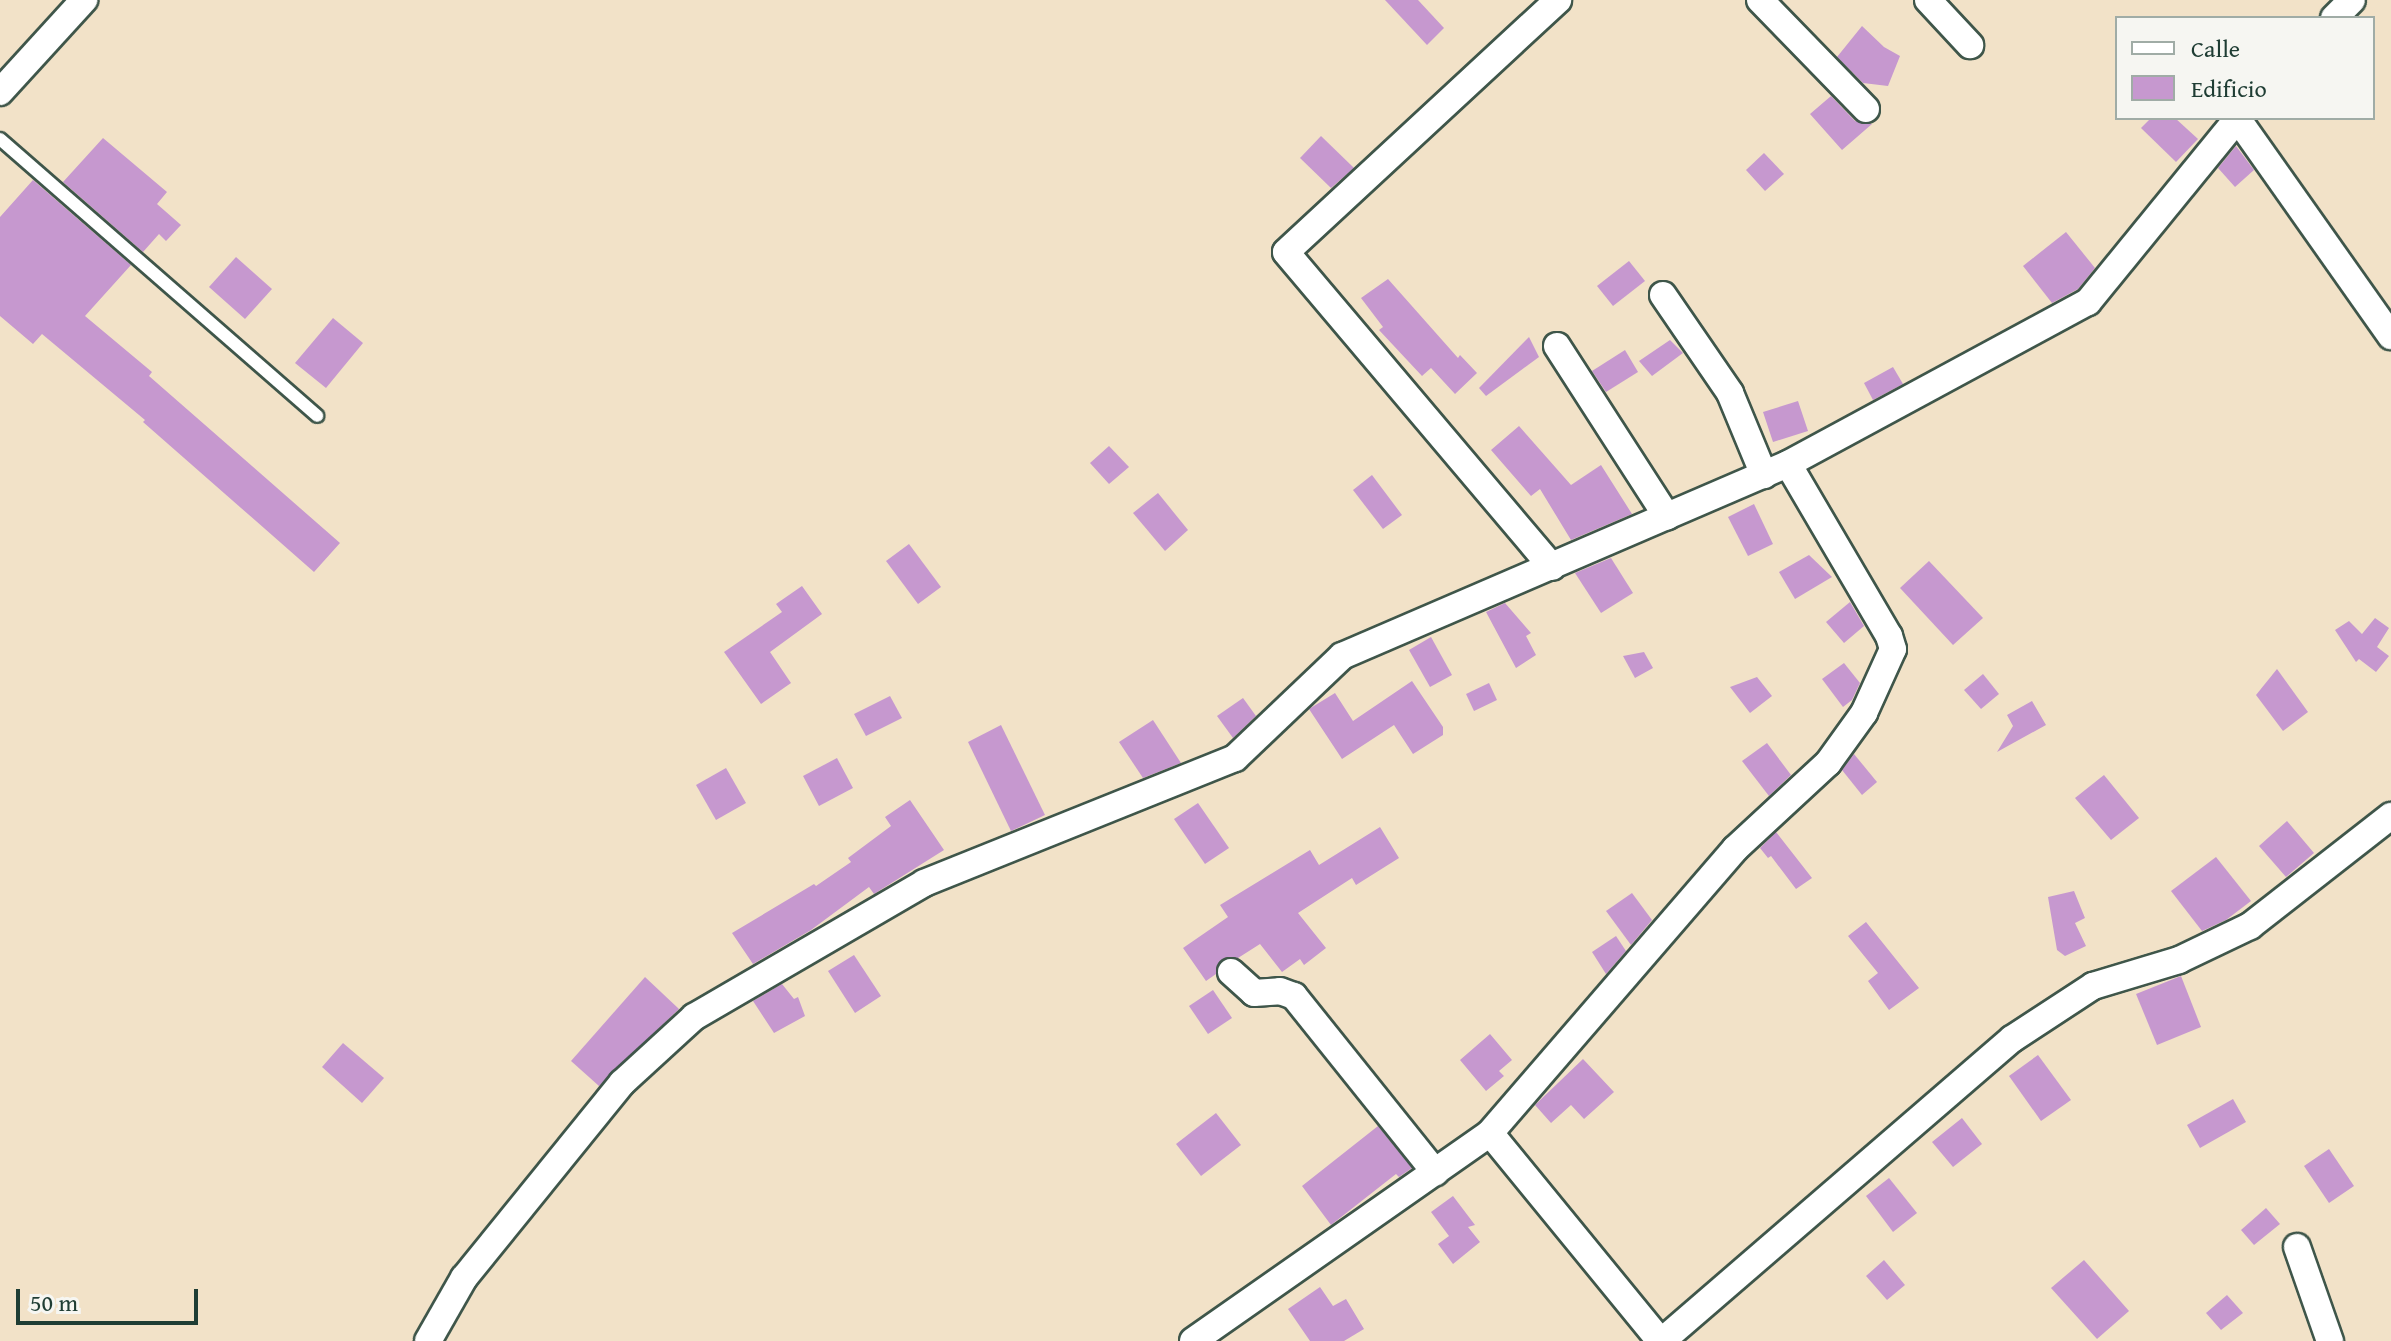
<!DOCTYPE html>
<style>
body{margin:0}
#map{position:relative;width:2391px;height:1341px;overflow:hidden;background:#f2e2c8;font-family:"Gentium Book Plus",serif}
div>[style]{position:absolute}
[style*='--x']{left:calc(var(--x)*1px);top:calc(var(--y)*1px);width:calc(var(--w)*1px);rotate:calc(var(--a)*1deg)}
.building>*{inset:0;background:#c698cf}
.roads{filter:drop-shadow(2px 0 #3f564a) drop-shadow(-2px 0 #3f564a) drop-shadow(0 2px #3f564a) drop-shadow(0 -2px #3f564a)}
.lane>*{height:12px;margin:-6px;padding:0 6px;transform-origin:6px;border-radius:6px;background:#fff}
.street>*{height:26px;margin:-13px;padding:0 13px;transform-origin:13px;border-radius:13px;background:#fff}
span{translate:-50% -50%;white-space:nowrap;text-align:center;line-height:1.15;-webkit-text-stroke:6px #f6f6f2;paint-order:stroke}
.legend{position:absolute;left:2115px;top:16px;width:260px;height:104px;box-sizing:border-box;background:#f6f6f2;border:2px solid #a0aca6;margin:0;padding:10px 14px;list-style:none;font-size:24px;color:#1f3d34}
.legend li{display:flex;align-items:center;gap:16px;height:40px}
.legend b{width:40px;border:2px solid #a0aca6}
.scale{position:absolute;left:16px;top:1289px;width:182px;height:36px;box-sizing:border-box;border:4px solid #1f3d34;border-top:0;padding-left:10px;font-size:24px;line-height:28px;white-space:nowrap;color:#1f3d34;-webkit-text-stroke:6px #f6f6f2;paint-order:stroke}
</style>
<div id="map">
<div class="building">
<div style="clip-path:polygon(1385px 0,1418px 0,1444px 28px,1427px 45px)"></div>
<div style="clip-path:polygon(1862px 26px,1884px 47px,1900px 56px,1888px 86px,1863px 83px,1837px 57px)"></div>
<div style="clip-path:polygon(1831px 96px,1855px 121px,1872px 124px,1842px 150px,1810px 114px)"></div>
<div style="clip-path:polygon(2151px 118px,2175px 118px,2198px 139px,2176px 162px,2141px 128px)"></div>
<div style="clip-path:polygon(1321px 136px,1354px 168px,1331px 188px,1300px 158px)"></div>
<div style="clip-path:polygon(103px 138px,167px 192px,157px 204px,181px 225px,166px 241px,159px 234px,143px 252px,63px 182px)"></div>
<div style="clip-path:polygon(2236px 146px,2254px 170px,2235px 187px,2218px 168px)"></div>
<div style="clip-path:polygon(1764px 153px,1784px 174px,1765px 191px,1746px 170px)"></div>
<div style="clip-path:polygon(33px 180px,131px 265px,85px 316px,152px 372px,149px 376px,340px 543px,314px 572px,143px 422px,145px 420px,42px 334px,33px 344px,0 316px,0 217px)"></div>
<div style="clip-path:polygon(2066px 232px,2095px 268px,2078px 289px,2052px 303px,2023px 266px)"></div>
<div style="clip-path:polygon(236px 257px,272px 289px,245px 319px,209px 287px)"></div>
<div style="clip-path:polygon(1629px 261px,1645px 281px,1613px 306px,1597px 286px)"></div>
<div style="clip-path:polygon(1388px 279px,1458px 358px,1460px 355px,1477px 373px,1455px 394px,1431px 368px,1422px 376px,1379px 330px,1383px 327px,1361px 298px)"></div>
<div style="clip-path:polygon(333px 318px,363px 343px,326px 388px,295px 363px)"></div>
<div style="clip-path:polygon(1529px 337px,1539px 357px,1486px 396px,1479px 388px)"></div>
<div style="clip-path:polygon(1670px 340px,1683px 353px,1652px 376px,1639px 361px)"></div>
<div style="clip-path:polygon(1625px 350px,1638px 372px,1606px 392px,1592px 371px)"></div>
<div style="clip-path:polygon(1893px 367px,1903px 384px,1873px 400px,1864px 383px)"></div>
<div style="clip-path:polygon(1798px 401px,1808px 431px,1773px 442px,1763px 412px)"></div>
<div style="clip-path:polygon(1519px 426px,1571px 485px,1601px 465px,1632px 514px,1571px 540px,1540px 489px,1531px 496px,1491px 450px)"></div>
<div style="clip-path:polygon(1109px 446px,1129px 467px,1109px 484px,1090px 463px)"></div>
<div style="clip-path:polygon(1372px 475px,1402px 515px,1383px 529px,1353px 490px)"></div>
<div style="clip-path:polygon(1158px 493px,1188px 530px,1165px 551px,1133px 513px)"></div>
<div style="clip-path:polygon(1754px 504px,1773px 544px,1748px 556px,1728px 517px)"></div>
<div style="clip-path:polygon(909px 544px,941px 587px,918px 604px,886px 561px)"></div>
<div style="clip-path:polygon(1809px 555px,1832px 577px,1795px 599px,1779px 572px)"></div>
<div style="clip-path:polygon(1611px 558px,1633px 593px,1601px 613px,1575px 573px)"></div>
<div style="clip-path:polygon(1929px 561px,1983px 618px,1953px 645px,1900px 588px)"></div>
<div style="clip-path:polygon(802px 586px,822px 614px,770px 652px,791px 683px,761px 704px,724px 652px,782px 612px,776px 604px)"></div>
<div style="clip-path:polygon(1850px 602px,1864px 626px,1844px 643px,1826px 622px)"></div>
<div style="clip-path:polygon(1505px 603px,1531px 633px,1526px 636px,1536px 655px,1516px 668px,1486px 612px)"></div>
<div style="clip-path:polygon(2375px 618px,2389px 628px,2377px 647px,2389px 656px,2376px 672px,2359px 659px,2356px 662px,2335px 630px,2349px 621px,2362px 634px)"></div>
<div style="clip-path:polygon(1431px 637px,1452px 675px,1430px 687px,1409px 650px)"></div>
<div style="clip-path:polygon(1644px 652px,1653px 668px,1635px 678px,1623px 656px)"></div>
<div style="clip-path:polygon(1844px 663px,1860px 683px,1852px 700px,1843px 707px,1822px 679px)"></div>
<div style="clip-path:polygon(2277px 669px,2308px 712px,2283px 731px,2256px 695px)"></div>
<div style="clip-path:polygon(1983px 674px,1999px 694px,1981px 709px,1964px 690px)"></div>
<div style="clip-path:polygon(1757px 677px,1772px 696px,1750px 713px,1730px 687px)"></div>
<div style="clip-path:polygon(1412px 681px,1443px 727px,1443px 735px,1413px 754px,1394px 725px,1342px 759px,1309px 709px,1335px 693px,1353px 721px)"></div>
<div style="clip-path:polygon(1489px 683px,1497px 700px,1474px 711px,1466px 694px)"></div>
<div style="clip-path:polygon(890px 696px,902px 718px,866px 736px,854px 714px)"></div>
<div style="clip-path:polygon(1243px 698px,1256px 716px,1233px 738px,1217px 716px)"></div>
<div style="clip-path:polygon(2032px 701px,2046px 725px,1997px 752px,2013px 726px,2007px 715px)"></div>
<div style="clip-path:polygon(1153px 720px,1181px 763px,1143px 778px,1119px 742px)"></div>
<div style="clip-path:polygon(1001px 725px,1045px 815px,1011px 831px,968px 742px)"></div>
<div style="clip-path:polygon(1767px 743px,1791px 775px,1769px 796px,1742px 761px)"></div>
<div style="clip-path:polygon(1854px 754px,1877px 782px,1862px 795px,1842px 770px)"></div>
<div style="clip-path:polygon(837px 758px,853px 788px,819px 806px,803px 776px)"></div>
<div style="clip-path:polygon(726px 768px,746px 803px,716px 820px,696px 785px)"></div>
<div style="clip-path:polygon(2104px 775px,2139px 818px,2111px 840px,2075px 798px)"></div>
<div style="clip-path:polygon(910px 800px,944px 850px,874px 894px,869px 887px,811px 930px,753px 964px,732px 933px,814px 884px,816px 886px,851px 862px,848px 858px,891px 826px,885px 817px)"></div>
<div style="clip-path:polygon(1198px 803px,1229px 848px,1205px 864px,1174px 819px)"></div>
<div style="clip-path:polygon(2287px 821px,2314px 853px,2286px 877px,2259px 846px)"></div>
<div style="clip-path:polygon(1380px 827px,1399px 858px,1356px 885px,1352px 878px,1298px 913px,1326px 948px,1304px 965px,1300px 959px,1282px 972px,1260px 944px,1238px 958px,1227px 957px,1220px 961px,1216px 974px,1206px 981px,1183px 948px,1228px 917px,1220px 905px,1310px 850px,1319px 865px)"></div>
<div style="clip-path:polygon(1776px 832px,1812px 878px,1796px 889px,1771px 856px,1768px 858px,1760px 848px)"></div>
<div style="clip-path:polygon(2216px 857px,2251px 901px,2226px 920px,2202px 931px,2171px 891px)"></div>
<div style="clip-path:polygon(2074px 891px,2085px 918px,2075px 923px,2086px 946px,2065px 956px,2057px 950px,2048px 897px)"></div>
<div style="clip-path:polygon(1632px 893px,1652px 920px,1631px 945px,1606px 911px)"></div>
<div style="clip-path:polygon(1866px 922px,1919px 988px,1889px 1010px,1868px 981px,1878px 973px,1848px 936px)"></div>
<div style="clip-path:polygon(1616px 936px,1626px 951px,1606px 974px,1592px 952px)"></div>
<div style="clip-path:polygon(854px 955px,881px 996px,855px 1013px,828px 971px)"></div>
<div style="clip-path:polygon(2181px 976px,2201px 1027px,2157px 1045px,2136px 994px)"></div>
<div style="clip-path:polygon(645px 977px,679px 1009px,599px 1086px,571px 1061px)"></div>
<div style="clip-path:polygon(782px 984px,794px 999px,798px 997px,805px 1016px,774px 1033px,753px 1001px)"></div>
<div style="clip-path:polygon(1213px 990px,1232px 1018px,1208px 1034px,1189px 1006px)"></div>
<div style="clip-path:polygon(1490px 1034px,1512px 1060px,1499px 1071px,1504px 1076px,1486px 1091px,1460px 1060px)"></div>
<div style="clip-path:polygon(343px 1043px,384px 1078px,362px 1103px,322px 1067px)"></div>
<div style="clip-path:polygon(2038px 1055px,2071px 1100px,2041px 1121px,2009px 1076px)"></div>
<div style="clip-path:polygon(1583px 1059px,1614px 1092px,1584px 1119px,1571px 1105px,1551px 1123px,1535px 1105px)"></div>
<div style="clip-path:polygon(2233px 1099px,2246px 1122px,2200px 1148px,2187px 1125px)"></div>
<div style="clip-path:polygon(1216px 1113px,1241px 1145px,1201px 1176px,1176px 1144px)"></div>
<div style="clip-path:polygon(1962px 1118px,1982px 1144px,1953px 1167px,1932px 1142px)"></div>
<div style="clip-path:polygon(1378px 1126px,1412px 1168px,1399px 1177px,1396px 1174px,1331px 1225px,1302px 1186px)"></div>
<div style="clip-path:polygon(2329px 1149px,2354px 1186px,2329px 1203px,2304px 1166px)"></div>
<div style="clip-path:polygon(1889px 1178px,1917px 1213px,1893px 1232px,1866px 1196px)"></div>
<div style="clip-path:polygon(1453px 1196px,1475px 1225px,1468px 1227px,1480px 1242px,1453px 1264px,1438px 1244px,1449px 1236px,1431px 1212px)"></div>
<div style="clip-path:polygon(2266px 1208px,2280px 1224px,2254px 1245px,2241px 1230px)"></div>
<div style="clip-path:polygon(1884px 1260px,1905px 1285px,1887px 1300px,1866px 1276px)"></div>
<div style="clip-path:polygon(2084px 1260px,2129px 1311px,2097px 1339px,2051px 1288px)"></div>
<div style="clip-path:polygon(1320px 1287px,1333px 1306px,1346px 1299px,1364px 1329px,1344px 1341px,1310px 1341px,1288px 1309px)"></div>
<div style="clip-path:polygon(2227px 1295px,2243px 1313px,2221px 1330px,2206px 1313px)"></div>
</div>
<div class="roads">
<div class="lane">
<div style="--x:0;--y:139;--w:421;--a:41.1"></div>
</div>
<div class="street">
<div style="--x:1760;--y:0;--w:152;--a:45.8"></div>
<div style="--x:1928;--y:0;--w:62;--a:47"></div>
<div style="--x:2334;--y:18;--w:25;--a:-45"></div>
<div style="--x:0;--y:92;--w:125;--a:-47.6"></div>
<div style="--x:2237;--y:118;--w:267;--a:54.8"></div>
<div style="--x:1663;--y:295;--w:119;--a:55.6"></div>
<div style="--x:1730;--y:393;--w:89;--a:67.5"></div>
<div style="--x:1557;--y:346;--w:203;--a:57.2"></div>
<div style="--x:1552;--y:567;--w:412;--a:-130.2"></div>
<div style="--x:1286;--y:252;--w:371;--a:-42.8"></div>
<div style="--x:1231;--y:972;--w:31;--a:42"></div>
<div style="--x:1254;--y:993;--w:26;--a:-4"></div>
<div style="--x:1280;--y:991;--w:15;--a:20"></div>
<div style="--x:1294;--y:996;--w:226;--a:51.3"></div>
<div style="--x:1490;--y:1133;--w:269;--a:50.7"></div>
<div style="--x:2297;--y:1247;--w:100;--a:70.7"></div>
<div style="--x:428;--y:1341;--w:73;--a:-60.3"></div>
<div style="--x:464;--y:1278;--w:251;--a:-51"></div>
<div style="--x:622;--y:1083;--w:98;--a:-42.5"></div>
<div style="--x:694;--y:1017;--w:266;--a:-30.2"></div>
<div style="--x:924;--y:883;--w:335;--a:-21.9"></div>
<div style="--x:1235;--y:758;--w:148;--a:-43.6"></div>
<div style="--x:1342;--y:656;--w:486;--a:-23.3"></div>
<div style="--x:1788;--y:464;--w:341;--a:-28.4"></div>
<div style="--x:2088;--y:302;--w:237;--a:-50.8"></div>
<div style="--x:1193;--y:1341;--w:363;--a:-35"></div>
<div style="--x:1490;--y:1133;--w:375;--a:-49.2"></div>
<div style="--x:1735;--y:849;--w:127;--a:-42.8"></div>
<div style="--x:1828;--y:763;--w:62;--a:-54.2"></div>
<div style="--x:1864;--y:713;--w:70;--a:-65.6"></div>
<div style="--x:1893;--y:649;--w:14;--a:-107"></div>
<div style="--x:1889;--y:636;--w:199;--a:-120.4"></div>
<div style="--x:1662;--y:1341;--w:462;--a:-40.8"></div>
<div style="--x:2012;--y:1039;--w:97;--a:-33.2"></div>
<div style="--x:2093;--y:986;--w:90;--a:-16.8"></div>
<div style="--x:2179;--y:960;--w:79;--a:-25.6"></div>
<div style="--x:2250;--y:926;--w:179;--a:-38"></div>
</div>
</div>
<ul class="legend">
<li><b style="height:10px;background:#fff"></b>Calle</li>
<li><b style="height:22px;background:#c698cf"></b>Edificio</li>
</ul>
<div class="scale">50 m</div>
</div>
